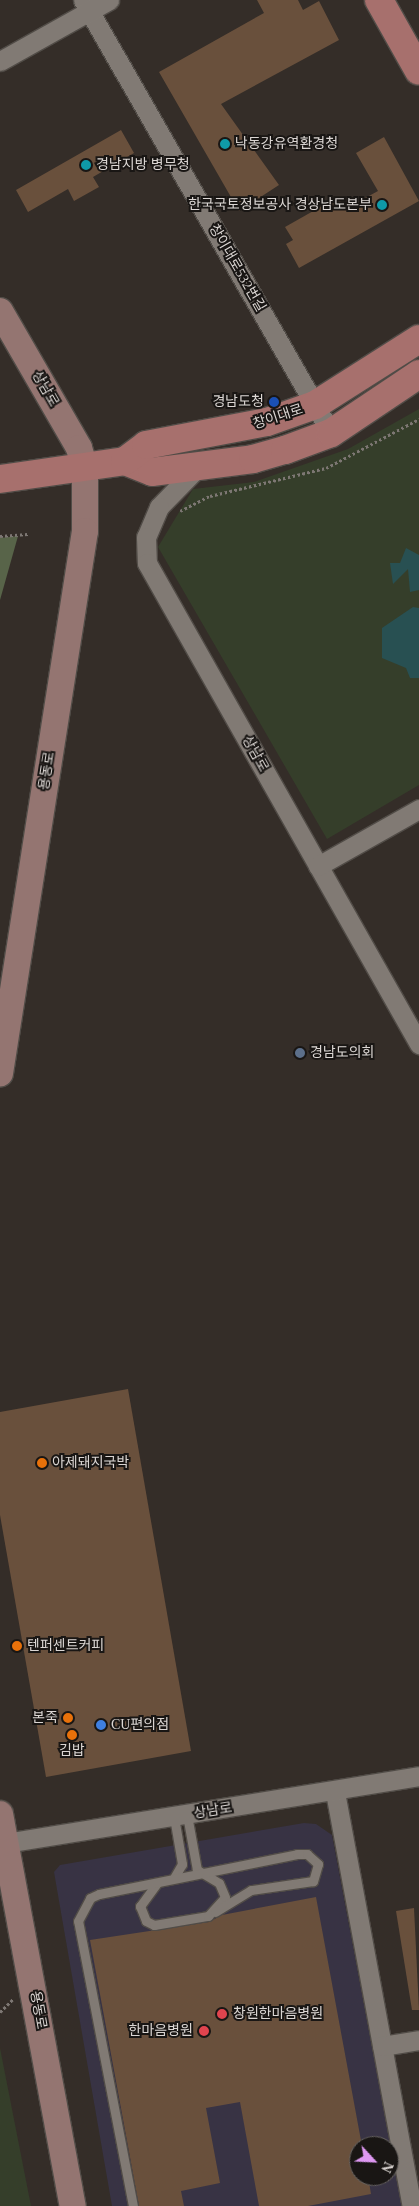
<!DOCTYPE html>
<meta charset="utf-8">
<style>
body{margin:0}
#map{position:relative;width:419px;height:2206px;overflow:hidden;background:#342d28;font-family:"Times New Roman","Noto Sans KR",serif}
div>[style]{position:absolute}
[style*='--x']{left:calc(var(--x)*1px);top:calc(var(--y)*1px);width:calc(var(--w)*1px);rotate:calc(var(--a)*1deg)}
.medical>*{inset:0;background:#383344}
.green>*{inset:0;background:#353e2a}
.forest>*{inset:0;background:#586449}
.water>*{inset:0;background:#285052}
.building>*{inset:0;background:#69503c}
.path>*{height:2.5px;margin-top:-1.25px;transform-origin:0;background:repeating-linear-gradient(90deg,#7d7773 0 2.5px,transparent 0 5px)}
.roads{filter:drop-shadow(1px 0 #514c47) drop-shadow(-1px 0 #514c47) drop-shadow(0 1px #514c47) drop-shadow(0 -1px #514c47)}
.lane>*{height:9px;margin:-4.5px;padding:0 4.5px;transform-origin:4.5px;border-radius:4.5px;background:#817a74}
.street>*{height:19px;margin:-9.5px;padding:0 9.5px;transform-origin:9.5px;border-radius:9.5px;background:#817a74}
.secondary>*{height:26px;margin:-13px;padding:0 13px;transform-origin:13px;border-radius:13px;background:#947571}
.primary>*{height:28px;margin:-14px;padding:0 14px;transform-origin:14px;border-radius:14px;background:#a7706d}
.dots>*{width:14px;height:14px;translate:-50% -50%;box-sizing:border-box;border:2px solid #191614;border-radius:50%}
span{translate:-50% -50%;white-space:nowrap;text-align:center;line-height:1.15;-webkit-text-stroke:4px #191614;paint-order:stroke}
.poi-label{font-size:14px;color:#dbd6d3}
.left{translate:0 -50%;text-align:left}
.right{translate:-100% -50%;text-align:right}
.street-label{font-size:14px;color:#dbd6d3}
.north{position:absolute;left:349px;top:2136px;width:50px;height:50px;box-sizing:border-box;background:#191614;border:1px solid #676360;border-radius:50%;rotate:115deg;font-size:14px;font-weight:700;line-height:20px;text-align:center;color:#dbd6d3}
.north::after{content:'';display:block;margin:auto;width:18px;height:22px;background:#de98f2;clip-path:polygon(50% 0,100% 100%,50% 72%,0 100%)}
</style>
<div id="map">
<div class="medical">
<div style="clip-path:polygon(evenodd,304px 1823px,316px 1824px,332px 1835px,402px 2206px,112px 2206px,54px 1872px,60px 1865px,304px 1823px,359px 2146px,389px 2146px,389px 2176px,359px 2176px,359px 2146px)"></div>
</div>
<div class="green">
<div style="clip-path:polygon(419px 409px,419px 785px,327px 839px,158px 547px,193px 489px,254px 482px,348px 449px)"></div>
<div style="clip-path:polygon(0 2048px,31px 2206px,0 2206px)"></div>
</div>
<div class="forest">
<div style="clip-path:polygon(18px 536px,0 600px,0 538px)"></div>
</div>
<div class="water">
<div style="clip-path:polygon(406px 548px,419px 555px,419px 590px,410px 592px,408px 569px,393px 584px,390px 563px,400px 563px)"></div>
<div style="clip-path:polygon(413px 607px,419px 608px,419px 678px,410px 678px,406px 668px,382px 658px,382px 628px)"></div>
</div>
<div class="building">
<div style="clip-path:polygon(257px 0,298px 0,303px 10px,319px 1px,339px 40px,221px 104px,279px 185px,239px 211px,159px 72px,264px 13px)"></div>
<div style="clip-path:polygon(121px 130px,134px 153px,93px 177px,99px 187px,74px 201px,68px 189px,28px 212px,16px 190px)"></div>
<div style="clip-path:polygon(384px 137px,419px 201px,299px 268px,286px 244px,293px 240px,285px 227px,338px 197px,345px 209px,378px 191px,356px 153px)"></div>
<div style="clip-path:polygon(128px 1389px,191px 1751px,46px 1777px,0 1515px,0 1412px)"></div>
<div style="clip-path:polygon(316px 1897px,362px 2146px,359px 2176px,368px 2176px,371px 2194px,308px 2206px,259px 2206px,240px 2102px,206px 2108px,220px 2183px,181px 2191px,184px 2206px,139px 2206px,90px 1940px,209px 1922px,222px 1915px)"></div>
<div style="clip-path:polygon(414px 1908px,419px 2010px,412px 2010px,396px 1911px)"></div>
</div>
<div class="path">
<div style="--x:180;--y:511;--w:34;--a:-27"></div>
<div style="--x:210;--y:496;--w:119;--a:-13.6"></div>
<div style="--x:326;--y:468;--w:105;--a:-27.8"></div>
<div style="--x:0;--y:536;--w:28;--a:-4"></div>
<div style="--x:0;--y:2012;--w:18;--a:-45"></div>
</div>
<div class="roads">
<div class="lane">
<div style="--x:174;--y:1817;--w:48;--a:80.3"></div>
<div style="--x:182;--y:1864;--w:16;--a:120"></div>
<div style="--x:157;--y:1883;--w:29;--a:126"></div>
<div style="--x:140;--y:1906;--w:16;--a:68"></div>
<div style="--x:146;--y:1921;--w:9;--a:27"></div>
<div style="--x:154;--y:1925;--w:55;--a:-9.5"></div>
<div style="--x:208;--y:1916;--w:25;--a:-48"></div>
<div style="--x:225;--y:1897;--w:15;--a:-113"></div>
<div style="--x:219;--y:1883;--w:26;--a:-149"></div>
<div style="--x:197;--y:1870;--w:56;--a:-100.3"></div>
<div style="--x:133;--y:2206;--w:290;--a:-100.9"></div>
<div style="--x:78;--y:1921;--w:26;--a:-62"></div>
<div style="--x:90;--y:1898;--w:10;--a:-24"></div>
<div style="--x:99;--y:1894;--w:202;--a:-11.4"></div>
<div style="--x:297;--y:1854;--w:10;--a:0"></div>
<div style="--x:307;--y:1854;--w:15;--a:42"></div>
<div style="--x:318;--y:1864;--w:18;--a:106"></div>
<div style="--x:313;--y:1881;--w:63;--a:171.7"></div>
<div style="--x:251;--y:1890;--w:42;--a:148.6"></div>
</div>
<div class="street">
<div style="--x:83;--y:0;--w:499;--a:60.2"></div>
<div style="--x:0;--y:61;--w:125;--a:-29.2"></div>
<div style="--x:197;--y:468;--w:54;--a:134.3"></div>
<div style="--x:159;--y:507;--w:33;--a:113"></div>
<div style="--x:146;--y:537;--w:26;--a:88"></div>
<div style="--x:147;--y:563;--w:553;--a:60.51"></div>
<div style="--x:318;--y:866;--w:116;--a:-29.4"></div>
<div style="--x:335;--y:1792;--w:421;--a:79.5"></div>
<div style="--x:6;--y:1843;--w:418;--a:-9.2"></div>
<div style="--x:382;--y:2046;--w:37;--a:-9"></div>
</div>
<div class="secondary">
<div style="--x:0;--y:311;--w:158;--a:60"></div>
<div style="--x:79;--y:448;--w:21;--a:73"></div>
<div style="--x:85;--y:468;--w:63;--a:90"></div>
<div style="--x:85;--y:531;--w:549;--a:98.91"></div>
<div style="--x:0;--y:1814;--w:399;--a:79.5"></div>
</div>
<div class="primary">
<div style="--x:379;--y:0;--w:81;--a:60.6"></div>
<div style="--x:125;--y:461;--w:29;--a:22"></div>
<div style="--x:152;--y:472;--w:102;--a:-7.3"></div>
<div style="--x:253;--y:459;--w:33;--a:-16"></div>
<div style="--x:285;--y:450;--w:49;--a:-20.3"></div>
<div style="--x:331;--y:433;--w:106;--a:-33.8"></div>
<div style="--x:0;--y:479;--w:126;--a:-8.2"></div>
<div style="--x:125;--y:461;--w:26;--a:-37"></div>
<div style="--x:146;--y:445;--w:123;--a:-10.8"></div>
<div style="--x:267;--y:422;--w:51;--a:-19.5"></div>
<div style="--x:315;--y:405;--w:123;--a:-32.4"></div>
</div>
</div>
<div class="dots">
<div style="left:225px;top:144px;background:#0f9aa8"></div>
<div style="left:86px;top:165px;background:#0f9aa8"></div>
<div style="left:382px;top:205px;background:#0f9aa8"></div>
<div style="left:274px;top:402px;background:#1a4fb4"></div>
<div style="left:300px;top:1053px;background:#5c6f8a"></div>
<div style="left:42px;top:1463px;background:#e8710a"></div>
<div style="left:17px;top:1646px;background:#e8710a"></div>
<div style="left:68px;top:1718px;background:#e8710a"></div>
<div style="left:101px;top:1725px;background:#3f7fe0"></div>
<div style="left:72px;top:1735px;background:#e8710a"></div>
<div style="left:222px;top:2014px;background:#e0444e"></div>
<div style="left:204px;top:2031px;background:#e0444e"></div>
</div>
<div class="poi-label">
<span class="left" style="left:235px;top:144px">낙동강유역환경청</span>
<span class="left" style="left:96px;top:165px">경남지방 병무청</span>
<span class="right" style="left:372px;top:205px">한국국토정보공사 경상남도본부</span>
<span class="right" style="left:264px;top:402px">경남도청</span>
<span class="left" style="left:310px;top:1053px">경남도의회</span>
<span class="left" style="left:52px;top:1463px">아제돼지국박</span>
<span class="left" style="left:27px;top:1646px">텐퍼센트커피</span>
<span class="right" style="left:58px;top:1718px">본죽</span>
<span class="left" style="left:111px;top:1725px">CU편의점</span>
<span style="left:72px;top:1751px">김밥</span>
<span class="left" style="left:233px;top:2014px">창원한마음병원</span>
<span class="right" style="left:193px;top:2031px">한마음병원</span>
</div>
<div class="street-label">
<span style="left:237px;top:268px;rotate:60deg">창이대로532번길</span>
<span style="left:45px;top:389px;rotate:60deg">상남로</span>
<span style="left:278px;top:417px;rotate:-18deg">창이대로</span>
<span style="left:255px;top:754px;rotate:61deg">상남로</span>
<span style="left:47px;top:771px;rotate:-81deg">용동로</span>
<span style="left:213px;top:1811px;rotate:-9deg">상남로</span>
<span style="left:38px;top:2010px;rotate:80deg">용동로</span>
</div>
<div class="north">N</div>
</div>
